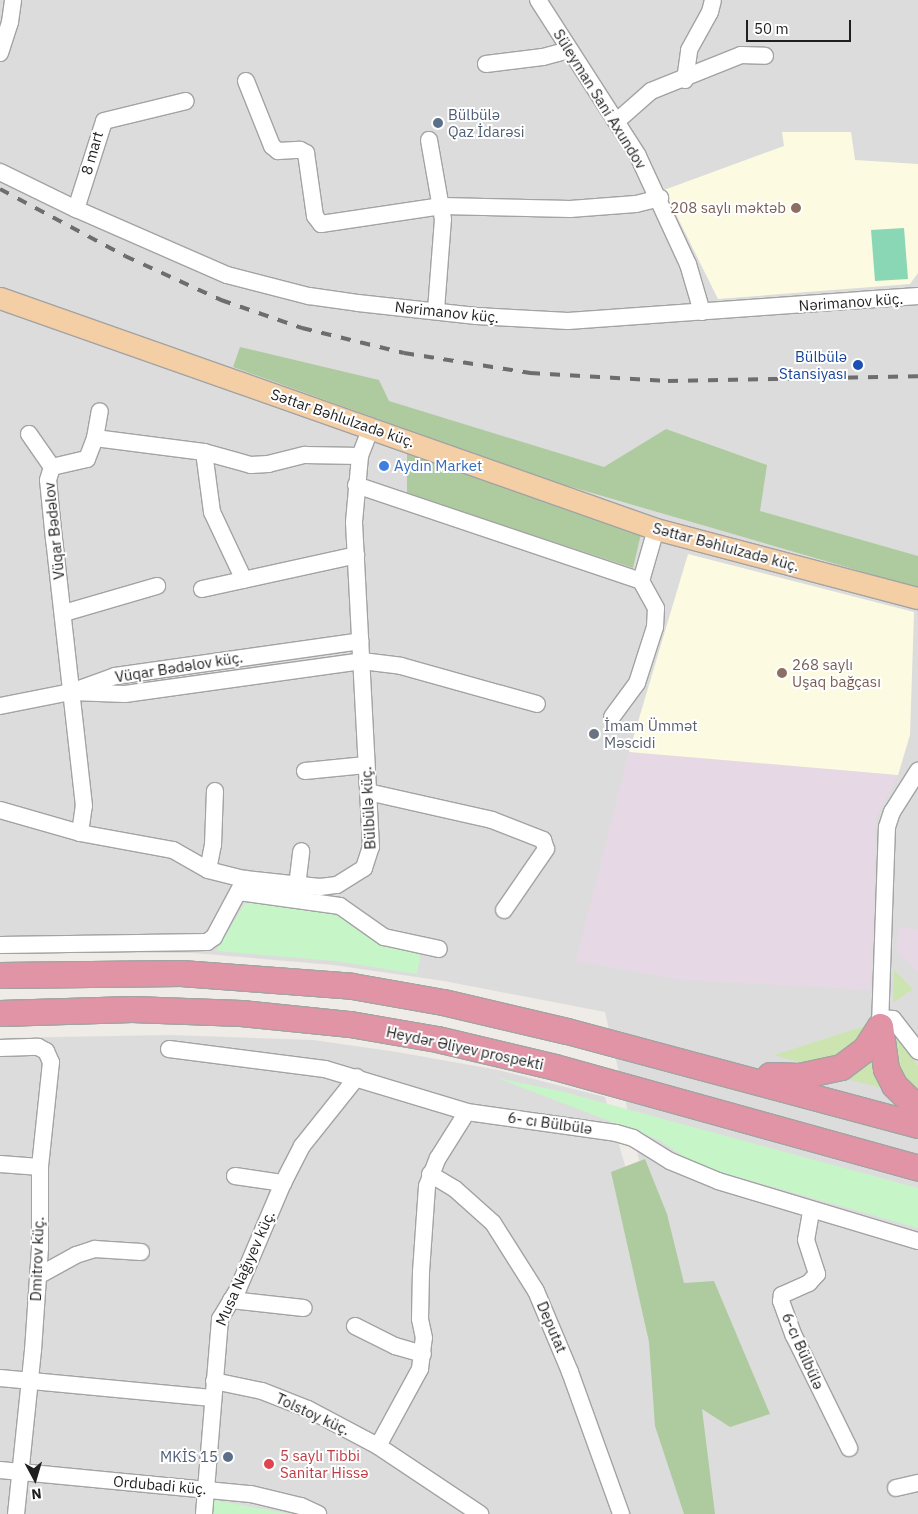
<!DOCTYPE html>
<meta charset="utf-8">
<style>
body{margin:0}
#map{position:relative;width:918px;height:1514px;overflow:hidden;background:#efebe6;font-family:"IBM Plex Sans",sans-serif}
div>[style]{position:absolute}
[style*='--x']{left:calc(var(--x)*1px);top:calc(var(--y)*1px);width:calc(var(--w)*1px);rotate:calc(var(--a)*1deg)}
.residential>*{inset:0;background:#dddcdc}
.industrial>*{inset:0;background:#e7d8e5}
.education>*{inset:0;background:#fcfbe1}
.grass>*{inset:0;background:#cce5b0}
.forest>*{inset:0;background:#adcb9e}
.park>*{inset:0;background:#c6f5c8}
.pitch>*{inset:0;background:#8ad7b6}
.roads{filter:drop-shadow(1px 0 #a3a3a3) drop-shadow(-1px 0 #a3a3a3) drop-shadow(0 1px #a3a3a3) drop-shadow(0 -1px #a3a3a3)}
.minor>*{height:16px;margin:-8px;padding:0 8px;transform-origin:8px;border-radius:8px;background:#fff}
.major>*{height:21px;margin:-10.5px;padding:0 10.5px;transform-origin:10.5px;border-radius:10.5px;background:#f4cea5}
.highway>*{height:25px;margin:-12.5px;padding:0 12.5px;transform-origin:12.5px;border-radius:12.5px;background:#e094a5}
.rail>*{height:4px;margin-top:-2px;transform-origin:0;background:repeating-linear-gradient(90deg,#6d6d6d 0 10px,transparent 0 20px)}
.dots>*{width:14px;height:14px;translate:-50% -50%;box-sizing:border-box;border:2px solid #fff;border-radius:50%}
span{translate:-50% -50%;white-space:nowrap;text-align:center;line-height:1.15;-webkit-text-stroke:4px #fff;paint-order:stroke}
.street-label{font-size:15px;color:#1f1f1f}
.service-label{font-size:15px;color:#4e5e75}
.left{translate:0 -50%;text-align:left}
.right{translate:-100% -50%;text-align:right}
.education-label{font-size:15px;color:#785e54}
.transit-label{font-size:15px;color:#164399}
.shop-label{font-size:15px;color:#366cbe}
.worship-label{font-size:15px;color:#5b616d}
.health-label{font-size:15px;color:#be3a42}
.north{position:absolute;left:10px;top:1454px;width:50px;height:50px;-webkit-text-stroke:4px #fff;paint-order:stroke;rotate:174deg;font-size:14px;font-weight:700;line-height:20px;text-align:center;color:#1f1f1f}
.north::after{content:'';display:block;margin:auto;width:18px;height:22px;background:#1f1f1f;clip-path:polygon(50% 0,100% 100%,50% 72%,0 100%)}
.scale{position:absolute;left:746px;top:20px;width:105px;height:22px;box-sizing:border-box;border:2px solid #1f1f1f;border-top:0;padding-left:6px;font-size:15px;line-height:18px;white-space:nowrap;color:#1f1f1f;-webkit-text-stroke:4px #fff;paint-order:stroke}
</style>
<div id="map">
<div class="residential">
<div style="clip-path:polygon(0 0,918px 0,918px 1514px,706px 1514px,661px 1255px,605px 1012px,444px 981px,333px 965px,194px 953px,0 953px)"></div>
<div style="clip-path:polygon(170px 1035px,313px 1040px,397px 1052px,498px 1070px,605px 1097px,652px 1258px,697px 1514px,0 1514px,0 1038px)"></div>
</div>
<div class="industrial">
<div style="clip-path:polygon(629px 752px,898px 775px,876px 818px,871px 990px,676px 979px,576px 961px)"></div>
<div style="clip-path:polygon(899px 927px,918px 929px,918px 972px,897px 952px)"></div>
</div>
<div class="education">
<div style="clip-path:polygon(782px 132px,851px 132px,855px 160px,918px 164px,918px 273px,910px 284px,718px 299px,664px 190px,784px 146px)"></div>
<div style="clip-path:polygon(688px 554px,914px 612px,910px 735px,898px 775px,629px 752px)"></div>
</div>
<div class="grass">
<div style="clip-path:polygon(894px 970px,913px 989px,893px 1003px)"></div>
<div style="clip-path:polygon(868px 1025px,848px 1053px,812px 1066px,774px 1055px)"></div>
<div style="clip-path:polygon(891px 1035px,900px 1038px,918px 1066px,918px 1097px,897px 1075px)"></div>
<div style="clip-path:polygon(876px 1043px,889px 1090px,835px 1076px)"></div>
</div>
<div class="forest">
<div style="clip-path:polygon(240px 347px,379px 380px,389px 401px,604px 467px,666px 429px,767px 465px,760px 511px,918px 556px,918px 588px,551px 481px,233px 367px)"></div>
<div style="clip-path:polygon(407px 454px,641px 534px,633px 568px,407px 494px)"></div>
<div style="clip-path:polygon(645px 1159px,667px 1214px,684px 1283px,714px 1281px,770px 1414px,730px 1427px,702px 1409px,715px 1514px,684px 1514px,655px 1426px,649px 1342px,611px 1172px)"></div>
</div>
<div class="park">
<div style="clip-path:polygon(255px 898px,342px 912px,421px 952px,417px 974px,335px 961px,216px 951px,245px 903px)"></div>
<div style="clip-path:polygon(497px 1078px,564px 1092px,918px 1188px,918px 1228px,696px 1165px,659px 1140px)"></div>
<div style="clip-path:polygon(213px 1500px,291px 1514px,212px 1514px)"></div>
</div>
<div class="pitch">
<div style="clip-path:polygon(904px 228px,908px 279px,875px 281px,871px 230px)"></div>
</div>
<div class="roads">
<div class="minor">
<div style="--x:538;--y:0;--w:185;--a:57.3"></div>
<div style="--x:638;--y:156;--w:119;--a:65.2"></div>
<div style="--x:688;--y:264;--w:50;--a:73.7"></div>
<div style="--x:0;--y:53;--w:33;--a:-72"></div>
<div style="--x:10;--y:22;--w:22;--a:-82"></div>
<div style="--x:486;--y:64;--w:57;--a:-7"></div>
<div style="--x:543;--y:57;--w:27;--a:-15"></div>
<div style="--x:685;--y:80;--w:30;--a:-82"></div>
<div style="--x:689;--y:50;--w:43;--a:-61.1"></div>
<div style="--x:710;--y:12;--w:12;--a:-76"></div>
<div style="--x:246;--y:81;--w:70;--a:68.2"></div>
<div style="--x:272;--y:146;--w:8;--a:40"></div>
<div style="--x:278;--y:151;--w:22;--a:-3"></div>
<div style="--x:300;--y:150;--w:7;--a:27"></div>
<div style="--x:306;--y:153;--w:64;--a:81.9"></div>
<div style="--x:315;--y:216;--w:10;--a:53"></div>
<div style="--x:321;--y:224;--w:122;--a:-8.5"></div>
<div style="--x:442;--y:206;--w:128;--a:1.3"></div>
<div style="--x:570;--y:209;--w:66;--a:-4.3"></div>
<div style="--x:636;--y:204;--w:25;--a:-14"></div>
<div style="--x:617;--y:121;--w:45;--a:-41.4"></div>
<div style="--x:651;--y:91;--w:97;--a:-21.8"></div>
<div style="--x:741;--y:55;--w:24;--a:2"></div>
<div style="--x:429;--y:140;--w:80;--a:80"></div>
<div style="--x:443;--y:219;--w:92;--a:94.4"></div>
<div style="--x:0;--y:172;--w:85;--a:26"></div>
<div style="--x:76;--y:209;--w:165;--a:23.6"></div>
<div style="--x:227;--y:275;--w:85;--a:14.4"></div>
<div style="--x:309;--y:296;--w:49;--a:8.1"></div>
<div style="--x:358;--y:303;--w:119;--a:6.3"></div>
<div style="--x:476;--y:316;--w:92;--a:3.1"></div>
<div style="--x:568;--y:321;--w:351;--a:-4.1"></div>
<div style="--x:76;--y:209;--w:92;--a:-72.3"></div>
<div style="--x:104;--y:121;--w:84;--a:-13.7"></div>
<div style="--x:29;--y:434;--w:40;--a:55.1"></div>
<div style="--x:95;--y:438;--w:27;--a:-80"></div>
<div style="--x:204;--y:452;--w:61;--a:82.4"></div>
<div style="--x:212;--y:512;--w:75;--a:64.8"></div>
<div style="--x:356;--y:485;--w:301;--a:18.6"></div>
<div style="--x:641;--y:581;--w:31;--a:61"></div>
<div style="--x:656;--y:608;--w:19;--a:93"></div>
<div style="--x:655;--y:627;--w:59;--a:107.8"></div>
<div style="--x:637;--y:683;--w:42;--a:126.3"></div>
<div style="--x:641;--y:581;--w:54;--a:-73.9"></div>
<div style="--x:202;--y:589;--w:158;--a:-12.4"></div>
<div style="--x:64;--y:613;--w:97;--a:-16.2"></div>
<div style="--x:71;--y:692;--w:54;--a:2.1"></div>
<div style="--x:125;--y:694;--w:239;--a:-7.9"></div>
<div style="--x:362;--y:661;--w:39;--a:7"></div>
<div style="--x:401;--y:666;--w:141;--a:15.6"></div>
<div style="--x:0;--y:706;--w:72;--a:-11.2"></div>
<div style="--x:71;--y:692;--w:47;--a:-20"></div>
<div style="--x:115;--y:676;--w:248;--a:-8.1"></div>
<div style="--x:305;--y:771;--w:61;--a:-5.6"></div>
<div style="--x:368;--y:792;--w:127;--a:12.7"></div>
<div style="--x:492;--y:820;--w:55;--a:21.4"></div>
<div style="--x:543;--y:840;--w:9;--a:72"></div>
<div style="--x:546;--y:849;--w:74;--a:124.5"></div>
<div style="--x:0;--y:810;--w:83;--a:16"></div>
<div style="--x:80;--y:833;--w:95;--a:10.4"></div>
<div style="--x:173;--y:850;--w:40;--a:29.7"></div>
<div style="--x:208;--y:870;--w:38;--a:14"></div>
<div style="--x:245;--y:879;--w:75;--a:6.1"></div>
<div style="--x:320;--y:887;--w:17;--a:-7"></div>
<div style="--x:337;--y:885;--w:32;--a:-32"></div>
<div style="--x:364;--y:868;--w:22;--a:-72"></div>
<div style="--x:371;--y:847;--w:325;--a:-93"></div>
<div style="--x:354;--y:522;--w:66;--a:-84.8"></div>
<div style="--x:360;--y:456;--w:30;--a:-69"></div>
<div style="--x:80;--y:833;--w:27;--a:-82"></div>
<div style="--x:84;--y:806;--w:268;--a:-96.4"></div>
<div style="--x:54;--y:540;--w:60;--a:-95.7"></div>
<div style="--x:48;--y:480;--w:14;--a:-73"></div>
<div style="--x:52;--y:467;--w:36;--a:-13"></div>
<div style="--x:87;--y:459;--w:22;--a:-69"></div>
<div style="--x:95;--y:438;--w:110;--a:7.3"></div>
<div style="--x:204;--y:452;--w:49;--a:15.5"></div>
<div style="--x:251;--y:465;--w:17;--a:-3"></div>
<div style="--x:268;--y:464;--w:38;--a:-14"></div>
<div style="--x:305;--y:455;--w:55;--a:1"></div>
<div style="--x:208;--y:870;--w:25;--a:-79"></div>
<div style="--x:213;--y:845;--w:54;--a:-87.9"></div>
<div style="--x:297;--y:886;--w:35;--a:-83"></div>
<div style="--x:239;--y:892;--w:102;--a:7.9"></div>
<div style="--x:340;--y:906;--w:54;--a:35.2"></div>
<div style="--x:384;--y:937;--w:56;--a:12.3"></div>
<div style="--x:0;--y:945;--w:207;--a:-0.8"></div>
<div style="--x:207;--y:942;--w:9;--a:-36"></div>
<div style="--x:214;--y:937;--w:66;--a:-61.9"></div>
<div style="--x:880;--y:1018;--w:13;--a:4"></div>
<div style="--x:893;--y:1019;--w:41;--a:52"></div>
<div style="--x:880;--y:1026;--w:199;--a:-88"></div>
<div style="--x:887;--y:827;--w:16;--a:-72"></div>
<div style="--x:892;--y:812;--w:49;--a:-57.6"></div>
<div style="--x:0;--y:1048;--w:38;--a:-2"></div>
<div style="--x:38;--y:1047;--w:9;--a:27"></div>
<div style="--x:46;--y:1051;--w:12;--a:66"></div>
<div style="--x:51;--y:1062;--w:106;--a:96"></div>
<div style="--x:40;--y:1167;--w:81;--a:90"></div>
<div style="--x:40;--y:1248;--w:102;--a:93.9"></div>
<div style="--x:33;--y:1350;--w:165;--a:95.9"></div>
<div style="--x:169;--y:1049;--w:157;--a:7.3"></div>
<div style="--x:325;--y:1069;--w:148;--a:16.8"></div>
<div style="--x:467;--y:1112;--w:150;--a:8"></div>
<div style="--x:616;--y:1133;--w:18;--a:16"></div>
<div style="--x:633;--y:1138;--w:44;--a:31.9"></div>
<div style="--x:670;--y:1161;--w:52;--a:22.6"></div>
<div style="--x:718;--y:1181;--w:209;--a:16.7"></div>
<div style="--x:0;--y:1164;--w:40;--a:4.3"></div>
<div style="--x:430;--y:1174;--w:29;--a:31"></div>
<div style="--x:455;--y:1189;--w:51;--a:41.8"></div>
<div style="--x:493;--y:1223;--w:80;--a:57.7"></div>
<div style="--x:536;--y:1291;--w:88;--a:67.2"></div>
<div style="--x:570;--y:1372;--w:151;--a:70.2"></div>
<div style="--x:235;--y:1176;--w:49;--a:8.3"></div>
<div style="--x:811;--y:1212;--w:28;--a:100"></div>
<div style="--x:806;--y:1240;--w:36;--a:72"></div>
<div style="--x:817;--y:1274;--w:12;--a:132"></div>
<div style="--x:809;--y:1283;--w:30;--a:156"></div>
<div style="--x:782;--y:1295;--w:6;--a:99"></div>
<div style="--x:781;--y:1301;--w:37;--a:70"></div>
<div style="--x:794;--y:1336;--w:125;--a:63.8"></div>
<div style="--x:38;--y:1276;--w:43;--a:-28.9"></div>
<div style="--x:76;--y:1255;--w:20;--a:-18"></div>
<div style="--x:95;--y:1249;--w:46;--a:3.7"></div>
<div style="--x:231;--y:1300;--w:73;--a:6.3"></div>
<div style="--x:355;--y:1326;--w:45;--a:26.6"></div>
<div style="--x:395;--y:1346;--w:29;--a:16"></div>
<div style="--x:0;--y:1378;--w:213;--a:5.4"></div>
<div style="--x:214;--y:1381;--w:49;--a:11.8"></div>
<div style="--x:262;--y:1391;--w:49;--a:21.4"></div>
<div style="--x:308;--y:1409;--w:79;--a:27.9"></div>
<div style="--x:378;--y:1446;--w:123;--a:33.7"></div>
<div style="--x:378;--y:1446;--w:88;--a:-61.4"></div>
<div style="--x:420;--y:1369;--w:31;--a:-83"></div>
<div style="--x:424;--y:1338;--w:19;--a:-102"></div>
<div style="--x:420;--y:1319;--w:47;--a:-88.8"></div>
<div style="--x:421;--y:1272;--w:86;--a:-86"></div>
<div style="--x:427;--y:1186;--w:30;--a:-69"></div>
<div style="--x:438;--y:1158;--w:54;--a:-57.8"></div>
<div style="--x:0;--y:1470;--w:252;--a:5.5"></div>
<div style="--x:251;--y:1494;--w:51;--a:13.5"></div>
<div style="--x:301;--y:1506;--w:19;--a:25"></div>
<div style="--x:896;--y:1488;--w:23;--a:-13"></div>
<div style="--x:204;--y:1514;--w:196;--a:-85.3"></div>
<div style="--x:220;--y:1319;--w:35;--a:-59"></div>
<div style="--x:238;--y:1289;--w:115;--a:-67"></div>
<div style="--x:283;--y:1183;--w:42;--a:-62.8"></div>
<div style="--x:302;--y:1146;--w:88;--a:-51.4"></div>
</div>
<div class="major">
<div style="--x:0;--y:298;--w:695;--a:19.4"></div>
<div style="--x:656;--y:529;--w:271;--a:14.8"></div>
</div>
<div class="highway">
<div style="--x:0;--y:975;--w:181;--a:-0.6"></div>
<div style="--x:181;--y:973;--w:171;--a:4.3"></div>
<div style="--x:352;--y:986;--w:92;--a:10"></div>
<div style="--x:443;--y:1002;--w:127;--a:13.2"></div>
<div style="--x:567;--y:1031;--w:363;--a:15"></div>
<div style="--x:0;--y:1013;--w:132;--a:-1.7"></div>
<div style="--x:132;--y:1009;--w:109;--a:2.1"></div>
<div style="--x:241;--y:1013;--w:110;--a:5.8"></div>
<div style="--x:350;--y:1024;--w:88;--a:9.8"></div>
<div style="--x:437;--y:1039;--w:121;--a:13.3"></div>
<div style="--x:555;--y:1067;--w:377;--a:15.5"></div>
<div style="--x:880;--y:1026;--w:43;--a:82.1"></div>
<div style="--x:886;--y:1069;--w:18;--a:63"></div>
<div style="--x:894;--y:1085;--w:33;--a:44"></div>
<div style="--x:770;--y:1075;--w:29;--a:2"></div>
<div style="--x:799;--y:1076;--w:43;--a:-12.1"></div>
<div style="--x:841;--y:1067;--w:30;--a:-37"></div>
<div style="--x:865;--y:1049;--w:27;--a:-57"></div>
</div>
</div>
<div class="rail">
<div style="--x:0;--y:189;--w:142;--a:28.2"></div>
<div style="--x:125;--y:256;--w:106;--a:24.6"></div>
<div style="--x:221;--y:300;--w:86;--a:19.1"></div>
<div style="--x:302;--y:328;--w:105;--a:13.8"></div>
<div style="--x:404;--y:353;--w:128;--a:9"></div>
<div style="--x:530;--y:373;--w:138;--a:3.3"></div>
<div style="--x:668;--y:381;--w:250;--a:-1.1"></div>
</div>
<div class="dots">
<div style="left:438px;top:123px;background:#5c6f8a"></div>
<div style="left:796px;top:208px;background:#8d6e63"></div>
<div style="left:858px;top:365px;background:#1a4fb4"></div>
<div style="left:384px;top:466px;background:#3f7fe0"></div>
<div style="left:782px;top:673px;background:#8d6e63"></div>
<div style="left:594px;top:734px;background:#6b7280"></div>
<div style="left:228px;top:1457px;background:#5c6f8a"></div>
<div style="left:269px;top:1464px;background:#e0444e"></div>
</div>
<div class="street-label">
<span style="left:600px;top:99px;rotate:58deg">Süleyman Sani Axundov</span>
<span style="left:92px;top:153px;rotate:-74deg">8 mart</span>
<span style="left:851px;top:302px;rotate:-4deg">Nərimanov küç.</span>
<span style="left:447px;top:312px;rotate:6deg">Nərimanov küç.</span>
<span style="left:343px;top:418px;rotate:19deg">Səttar Bəhlulzadə küç.</span>
<span style="left:54px;top:531px;rotate:-96deg">Vüqar Bədəlov</span>
<span style="left:726px;top:547px;rotate:15deg">Səttar Bəhlulzadə küç.</span>
<span style="left:179px;top:667px;rotate:-9deg">Vüqar Bədəlov küç.</span>
<span style="left:368px;top:808px;rotate:-93deg">Bülbülə küç.</span>
<span style="left:465px;top:1048px;rotate:12deg">Heydər Əliyev prospekti</span>
<span style="left:550px;top:1123px;rotate:8deg">6- cı Bülbülə</span>
<span style="left:37px;top:1259px;rotate:-88deg">Dmitrov küç.</span>
<span style="left:245px;top:1268px;rotate:-66deg">Musa Nağıyev küç.</span>
<span style="left:552px;top:1327px;rotate:67deg">Deputat</span>
<span style="left:803px;top:1351px;rotate:66deg">6-cı Bülbülə</span>
<span style="left:313px;top:1414px;rotate:25deg">Tolstoy küç.</span>
<span style="left:160px;top:1485px;rotate:5deg">Ordubadi küç.</span>
</div>
<div class="service-label">
<span class="left" style="left:448px;top:123px">Bülbülə<br>Qaz İdarəsi</span>
<span class="right" style="left:218px;top:1457px">MKİS 15</span>
</div>
<div class="education-label">
<span class="right" style="left:786px;top:208px">208 saylı məktəb</span>
<span class="left" style="left:792px;top:673px">268 saylı<br>Uşaq bağçası</span>
</div>
<div class="transit-label">
<span class="right" style="left:847px;top:365px">Bülbülə<br>Stansiyası</span>
</div>
<div class="shop-label">
<span class="left" style="left:394px;top:466px">Aydın Market</span>
</div>
<div class="worship-label">
<span class="left" style="left:604px;top:734px">İmam Ümmət<br>Məscidi</span>
</div>
<div class="health-label">
<span class="left" style="left:280px;top:1464px">5 saylı Tibbi<br>Sanitar Hissə</span>
</div>
<div class="north">N</div>
<div class="scale">50 m</div>
</div>
